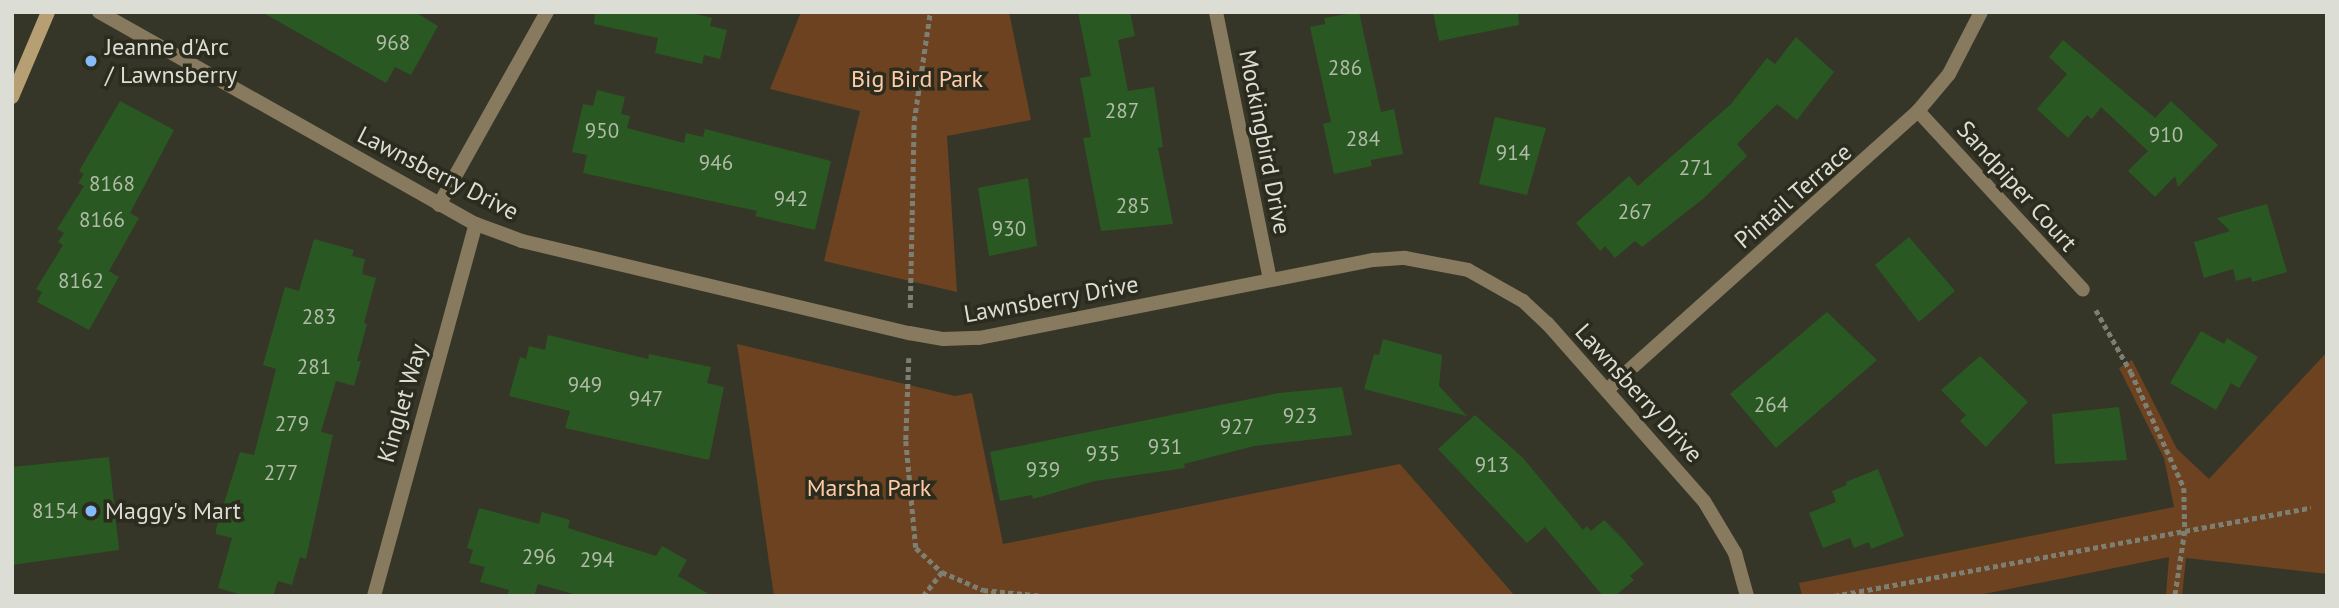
<!DOCTYPE html>
<style>
body{margin:0}
#map{position:relative;width:2339px;height:608px;overflow:hidden;background:#353628;font-family:"PT Sans",sans-serif}
div>[style]{position:absolute}
[style*='--x']{left:calc(var(--x)*1px);top:calc(var(--y)*1px);width:calc(var(--w)*1px);rotate:calc(var(--a)*1deg)}
.green>*{inset:0;background:#6d4221}
.building>*{inset:0;background:#2a5822}
.path>*{height:4.5px;margin-top:-2.25px;transform-origin:0;background:repeating-linear-gradient(90deg,#7e7f73 0 5px,transparent 0 8.5px)}
.street>*{height:14px;margin:-7px;padding:0 7px;transform-origin:7px;border-radius:7px;background:#887a5e}
.secondary>*{height:14px;margin:-7px;padding:0 7px;transform-origin:7px;border-radius:7px;background:#b6a073}
.dots>*{width:19px;height:19px;translate:-50% -50%;box-sizing:border-box;border:4px solid #2b2c1e;border-radius:50%}
span{translate:-50% -50%;white-space:nowrap;text-align:center;line-height:1.15;-webkit-text-stroke:7px #2b2c1e;paint-order:stroke}
.number-label{font-size:21px;color:#b0bca8}
.number-label span{-webkit-text-stroke-width:0}
.poi-label{font-size:24px;color:#dcddd4}
.left{translate:0 -50%;text-align:left}
.park-label{font-size:24px;color:#ffcba6}
.street-label{font-size:24px;color:#dcddd4}
.frame{position:absolute;inset:0;border:14px solid #dcddd4;pointer-events:none}
</style>
<div id="map">
<div class="green">
<div style="clip-path:polygon(801px 12px,1009px 12px,1031px 120px,947px 136px,957px 292px,824px 261px,860px 111px,770px 89px)"></div>
<div style="clip-path:polygon(737px 344px,955px 396px,972px 393px,1003px 544px,1400px 464px,1515px 596px,774px 596px)"></div>
<div style="clip-path:polygon(2327px 352px,2327px 574px,2186px 558px,2182px 596px,2166px 596px,2169px 557px,1974px 596px,1802px 596px,1799px 583px,2174px 507px,2164px 458px,2119px 368px,2132px 360px,2177px 449px,2209px 479px)"></div>
</div>
<div class="building">
<div style="clip-path:polygon(262px 12px,415px 12px,438px 26px,411px 75px,395px 67px,386px 83px)"></div>
<div style="clip-path:polygon(595px 12px,688px 12px,712px 18px,710px 26px,727px 30px,720px 59px,704px 55px,702px 64px,655px 53px,658px 38px,594px 24px)"></div>
<div style="clip-path:polygon(1078px 12px,1130px 12px,1135px 36px,1118px 40px,1128px 91px,1154px 87px,1163px 147px,1158px 148px,1173px 224px,1101px 231px,1083px 138px,1091px 137px,1080px 78px,1091px 76px)"></div>
<div style="clip-path:polygon(1359px 12px,1381px 112px,1394px 109px,1403px 154px,1371px 160px,1372px 166px,1334px 174px,1323px 124px,1331px 122px,1310px 27px,1325px 24px,1324px 18px)"></div>
<div style="clip-path:polygon(1433px 12px,1518px 12px,1519px 25px,1439px 41px)"></div>
<div style="clip-path:polygon(1796px 37px,1834px 72px,1797px 120px,1777px 104px,1737px 144px,1747px 156px,1704px 198px,1642px 247px,1635px 241px,1615px 258px,1605px 246px,1600px 251px,1576px 223px,1629px 176px,1638px 186px,1731px 104px,1767px 58px,1775px 64px)"></div>
<div style="clip-path:polygon(2063px 40px,2155px 118px,2171px 101px,2218px 145px,2178px 187px,2175px 176px,2155px 197px,2128px 171px,2148px 151px,2101px 107px,2092px 119px,2087px 115px,2068px 138px,2037px 109px,2067px 74px,2049px 57px)"></div>
<div style="clip-path:polygon(597px 90px,625px 97px,621px 114px,630px 116px,627px 128px,684px 143px,686px 133px,703px 137px,705px 129px,831px 161px,815px 230px,755px 216px,757px 211px,583px 173px,587px 155px,572px 152px,583px 104px,593px 106px)"></div>
<div style="clip-path:polygon(120px 101px,174px 130px,130px 213px,139px 218px,109px 271px,119px 277px,89px 330px,37px 302px,42px 292px,36px 289px,63px 245px,58px 242px,64px 233px,57px 229px,84px 186px,78px 183px,84px 174px,79px 171px)"></div>
<div style="clip-path:polygon(1495px 117px,1546px 128px,1527px 195px,1479px 184px)"></div>
<div style="clip-path:polygon(1028px 178px,1037px 246px,989px 256px,978px 188px)"></div>
<div style="clip-path:polygon(2267px 204px,2287px 272px,2252px 282px,2251px 277px,2236px 281px,2233px 269px,2204px 278px,2194px 242px,2230px 231px,2217px 218px)"></div>
<div style="clip-path:polygon(1909px 237px,1955px 291px,1919px 322px,1875px 265px)"></div>
<div style="clip-path:polygon(314px 239px,354px 250px,352px 256px,365px 259px,362px 274px,376px 278px,364px 323px,367px 324px,357px 361px,361px 361px,354px 386px,336px 381px,321px 432px,333px 435px,306px 559px,300px 557px,292px 585px,278px 581px,273px 596px,246px 596px,218px 588px,232px 538px,216px 534px,216px 529px,240px 452px,254px 455px,276px 369px,263px 365px,285px 287px,299px 291px)"></div>
<div style="clip-path:polygon(1827px 312px,1877px 360px,1776px 448px,1730px 394px)"></div>
<div style="clip-path:polygon(2201px 331px,2224px 344px,2227px 338px,2258px 357px,2239px 388px,2231px 383px,2216px 410px,2170px 383px)"></div>
<div style="clip-path:polygon(548px 335px,648px 359px,649px 354px,711px 367px,707px 383px,724px 387px,709px 460px,565px 428px,570px 411px,509px 396px,520px 357px,526px 359px,529px 346px,545px 350px)"></div>
<div style="clip-path:polygon(1383px 339px,1442px 355px,1439px 386px,1467px 416px,1364px 389px,1374px 354px,1379px 355px)"></div>
<div style="clip-path:polygon(1980px 356px,2028px 402px,1986px 447px,1960px 421px,1966px 415px,1941px 390px)"></div>
<div style="clip-path:polygon(1342px 387px,1352px 435px,1254px 446px,1184px 464px,1185px 468px,1095px 481px,1033px 499px,1032px 495px,1000px 501px,990px 452px,1279px 393px)"></div>
<div style="clip-path:polygon(2119px 407px,2127px 460px,2055px 464px,2052px 414px)"></div>
<div style="clip-path:polygon(1475px 415px,1523px 458px,1583px 530px,1587px 526px,1591px 531px,1604px 520px,1623px 539px,1644px 564px,1630px 576px,1634px 580px,1615px 596px,1603px 596px,1545px 527px,1527px 543px,1438px 449px)"></div>
<div style="clip-path:polygon(109px 457px,119px 550px,12px 565px,12px 467px)"></div>
<div style="clip-path:polygon(1878px 469px,1904px 536px,1871px 549px,1869px 542px,1854px 548px,1850px 538px,1823px 548px,1809px 513px,1836px 502px,1832px 491px,1847px 485px,1846px 482px)"></div>
<div style="clip-path:polygon(479px 508px,539px 524px,542px 512px,570px 520px,568px 528px,656px 556px,662px 546px,687px 560px,678px 576px,712px 596px,580px 596px,538px 584px,534px 596px,507px 596px,509px 590px,480px 582px,485px 567px,469px 563px,473px 550px,467px 548px)"></div>
</div>
<div class="path">
<div style="--x:910;--y:308;--w:187;--a:-88.8"></div>
<div style="--x:914;--y:121;--w:110;--a:-81.6"></div>
<div style="--x:2096;--y:310;--w:71;--a:60.6"></div>
<div style="--x:2131;--y:372;--w:128;--a:65.4"></div>
<div style="--x:2184;--y:488;--w:43;--a:88.7"></div>
<div style="--x:2185;--y:531;--w:66;--a:98.7"></div>
<div style="--x:909;--y:358;--w:83;--a:92.1"></div>
<div style="--x:906;--y:441;--w:107;--a:84.7"></div>
<div style="--x:916;--y:548;--w:35;--a:43"></div>
<div style="--x:942;--y:572;--w:45;--a:23.7"></div>
<div style="--x:983;--y:590;--w:61;--a:5.6"></div>
<div style="--x:923;--y:596;--w:31;--a:-52"></div>
<div style="--x:1834;--y:596;--w:485;--a:-10.5"></div>
</div>
<div class="street">
<div style="--x:99;--y:12;--w:433;--a:29.4"></div>
<div style="--x:476;--y:224;--w:49;--a:20.3"></div>
<div style="--x:522;--y:241;--w:398;--a:13.4"></div>
<div style="--x:909;--y:333;--w:35;--a:10"></div>
<div style="--x:943;--y:339;--w:36;--a:-2"></div>
<div style="--x:979;--y:338;--w:403;--a:-11.2"></div>
<div style="--x:1374;--y:260;--w:31;--a:-4"></div>
<div style="--x:1405;--y:258;--w:64;--a:10.8"></div>
<div style="--x:1468;--y:270;--w:63;--a:29.4"></div>
<div style="--x:1523;--y:301;--w:33;--a:43"></div>
<div style="--x:1547;--y:323;--w:237;--a:48.6"></div>
<div style="--x:1704;--y:501;--w:61;--a:59.2"></div>
<div style="--x:1735;--y:553;--w:45;--a:74.4"></div>
<div style="--x:1216;--y:12;--w:273;--a:78.6"></div>
<div style="--x:1918;--y:111;--w:243;--a:47.3"></div>
<div style="--x:439;--y:205;--w:221;--a:-60.8"></div>
<div style="--x:1607;--y:390;--w:418;--a:-41.9"></div>
<div style="--x:1918;--y:111;--w:48;--a:-50"></div>
<div style="--x:1949;--y:74;--w:70;--a:-62.7"></div>
<div style="--x:374;--y:596;--w:386;--a:-74.7"></div>
</div>
<div class="secondary">
<div style="--x:12;--y:97;--w:92;--a:-67"></div>
</div>
<div class="dots">
<div style="left:91px;top:61px;background:#85bbfb"></div>
<div style="left:91px;top:511px;background:#85bbfb"></div>
</div>
<div class="number-label">
<span style="left:393px;top:43px">968</span>
<span style="left:1345px;top:68px">286</span>
<span style="left:1122px;top:111px">287</span>
<span style="left:602px;top:131px">950</span>
<span style="left:2166px;top:135px">910</span>
<span style="left:1363px;top:139px">284</span>
<span style="left:1513px;top:153px">914</span>
<span style="left:716px;top:163px">946</span>
<span style="left:1696px;top:168px">271</span>
<span style="left:112px;top:184px">8168</span>
<span style="left:791px;top:199px">942</span>
<span style="left:1133px;top:206px">285</span>
<span style="left:1635px;top:212px">267</span>
<span style="left:102px;top:220px">8166</span>
<span style="left:1009px;top:229px">930</span>
<span style="left:81px;top:281px">8162</span>
<span style="left:319px;top:317px">283</span>
<span style="left:314px;top:367px">281</span>
<span style="left:585px;top:385px">949</span>
<span style="left:646px;top:399px">947</span>
<span style="left:1771px;top:405px">264</span>
<span style="left:1300px;top:416px">923</span>
<span style="left:292px;top:424px">279</span>
<span style="left:1237px;top:427px">927</span>
<span style="left:1165px;top:447px">931</span>
<span style="left:1103px;top:454px">935</span>
<span style="left:1492px;top:465px">913</span>
<span style="left:1043px;top:470px">939</span>
<span style="left:281px;top:473px">277</span>
<span style="left:55px;top:511px">8154</span>
<span style="left:539px;top:557px">296</span>
<span style="left:597px;top:560px">294</span>
</div>
<div class="poi-label">
<span class="left" style="left:105px;top:61px">Jeanne d'Arc<br>/ Lawnsberry</span>
<span class="left" style="left:105px;top:511px">Maggy's Mart</span>
</div>
<div class="park-label">
<span style="left:917px;top:79px">Big Bird Park</span>
<span style="left:869px;top:488px">Marsha Park</span>
</div>
<div class="street-label">
<span style="left:1265px;top:142px;rotate:79deg">Mockingbird Drive</span>
<span style="left:438px;top:173px;rotate:27deg">Lawnsberry Drive</span>
<span style="left:2017px;top:186px;rotate:48deg">Sandpiper Court</span>
<span style="left:1793px;top:196px;rotate:-41deg">Pintail Terrace</span>
<span style="left:1051px;top:299px;rotate:-10deg">Lawnsberry Drive</span>
<span style="left:1639px;top:393px;rotate:48deg">Lawnsberry Drive</span>
<span style="left:402px;top:403px;rotate:-74deg">Kinglet Way</span>
</div>
<div class="frame"></div>
</div>
